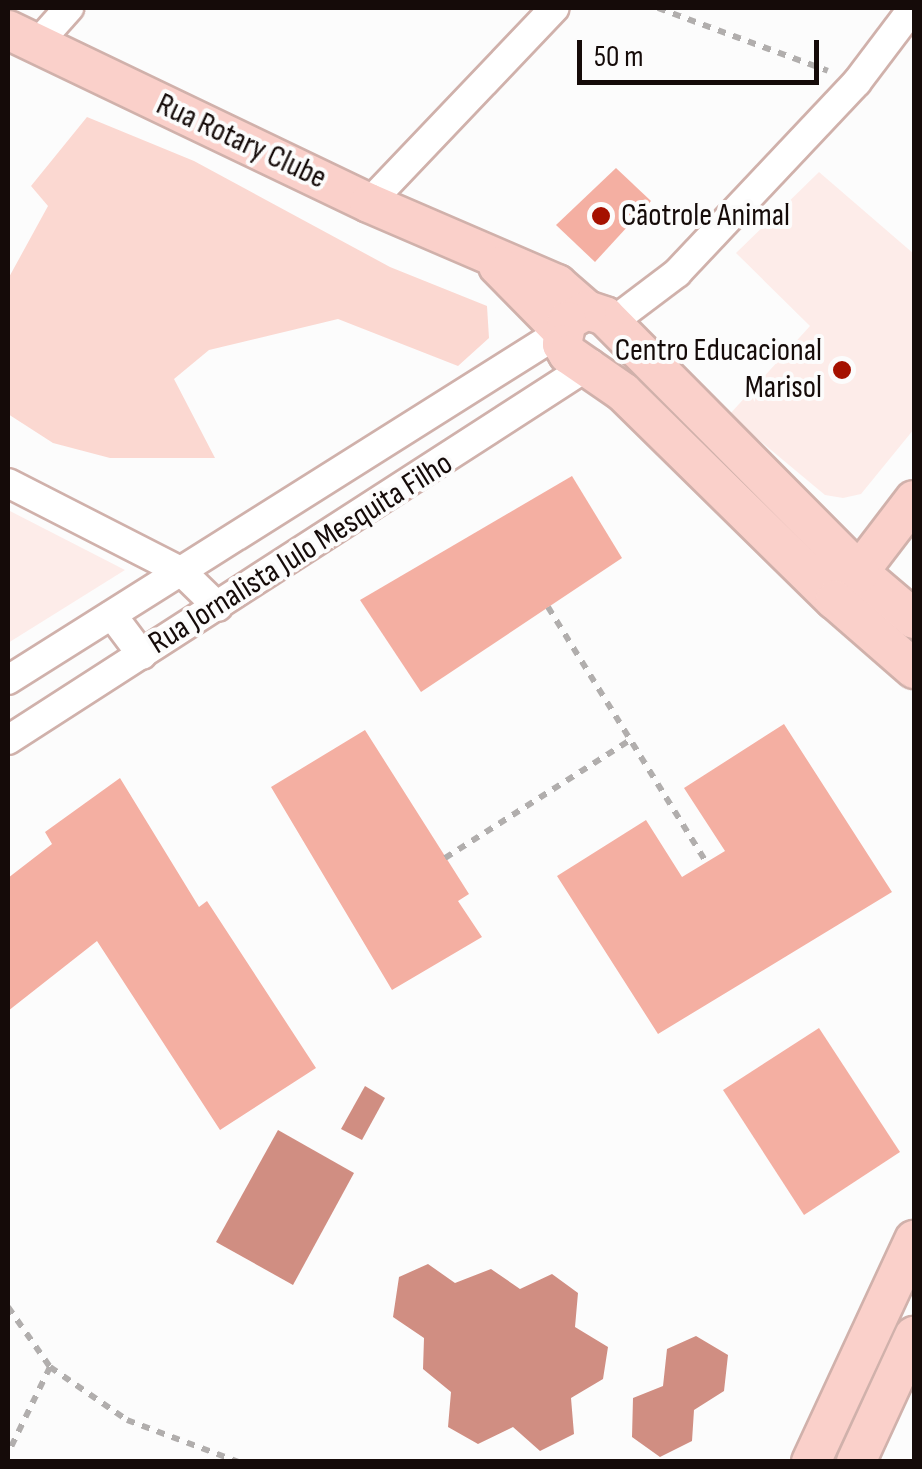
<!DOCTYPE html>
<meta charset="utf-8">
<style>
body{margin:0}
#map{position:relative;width:922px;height:1469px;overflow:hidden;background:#fcfcfc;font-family:"Sofia Sans Condensed",sans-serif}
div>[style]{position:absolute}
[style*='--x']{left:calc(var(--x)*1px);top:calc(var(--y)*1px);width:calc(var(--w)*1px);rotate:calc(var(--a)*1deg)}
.built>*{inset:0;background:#fdece9}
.green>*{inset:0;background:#fbd8d1}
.water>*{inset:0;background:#d08e82}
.building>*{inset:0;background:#f4afa2}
.path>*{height:6px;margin-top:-3px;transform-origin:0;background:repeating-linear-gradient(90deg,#b1aead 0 8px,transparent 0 16px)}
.roads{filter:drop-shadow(2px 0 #d0b1ab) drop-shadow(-2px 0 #d0b1ab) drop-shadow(0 2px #d0b1ab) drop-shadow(0 -2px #d0b1ab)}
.minor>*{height:28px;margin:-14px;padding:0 14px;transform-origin:14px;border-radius:14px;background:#fff}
.secondary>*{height:38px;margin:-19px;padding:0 19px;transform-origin:19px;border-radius:19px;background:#fad0ca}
.dots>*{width:28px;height:28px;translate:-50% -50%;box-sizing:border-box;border:5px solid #fcfcfc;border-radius:50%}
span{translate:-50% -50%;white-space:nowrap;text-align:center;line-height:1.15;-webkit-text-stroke:8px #fcfcfc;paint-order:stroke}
.street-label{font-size:32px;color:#150b09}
.poi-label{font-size:32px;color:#150b09}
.left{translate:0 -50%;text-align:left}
.right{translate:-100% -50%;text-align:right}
.frame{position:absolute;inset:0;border:10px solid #150b09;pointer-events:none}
.scale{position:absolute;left:577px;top:40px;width:242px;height:45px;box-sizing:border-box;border:5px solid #150b09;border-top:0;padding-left:12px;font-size:30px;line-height:35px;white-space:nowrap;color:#150b09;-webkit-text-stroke:8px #fcfcfc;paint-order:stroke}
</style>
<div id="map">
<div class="built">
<div style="clip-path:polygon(819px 172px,914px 254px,914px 429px,861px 494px,843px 498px,825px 495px,729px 415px,810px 326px,736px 253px)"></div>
<div style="clip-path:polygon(8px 510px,125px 570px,8px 643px)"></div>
</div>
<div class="green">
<div style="clip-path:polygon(87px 117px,194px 161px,390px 267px,487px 306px,489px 338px,458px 366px,338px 319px,209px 350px,174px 379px,215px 458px,110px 458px,53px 443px,8px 414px,8px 279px,48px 206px,31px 186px)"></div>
</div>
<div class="water">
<div style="clip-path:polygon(365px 1086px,385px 1098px,362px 1140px,341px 1129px)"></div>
<div style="clip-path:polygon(278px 1130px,354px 1173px,293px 1285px,216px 1242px)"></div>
<div style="clip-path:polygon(428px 1264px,455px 1283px,491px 1269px,520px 1289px,552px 1274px,578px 1293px,575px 1327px,608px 1347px,603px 1379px,571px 1398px,574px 1434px,540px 1451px,513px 1427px,478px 1444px,448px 1427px,451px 1392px,423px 1369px,424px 1338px,393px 1317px,399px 1277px)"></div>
<div style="clip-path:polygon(696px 1336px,728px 1355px,724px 1391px,694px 1410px,692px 1441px,660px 1457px,632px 1437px,633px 1398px,663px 1386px,667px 1349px)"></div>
</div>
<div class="building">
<div style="clip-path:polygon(616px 168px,651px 201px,595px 262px,556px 225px)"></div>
<div style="clip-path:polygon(572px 476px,622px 558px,421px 692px,360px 600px)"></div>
<div style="clip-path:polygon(784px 724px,892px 892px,658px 1034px,557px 876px,646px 820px,682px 877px,725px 851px,684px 788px)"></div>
<div style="clip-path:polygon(365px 730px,469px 894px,458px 901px,482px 937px,392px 990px,271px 787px)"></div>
<div style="clip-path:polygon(120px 778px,199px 907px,207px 901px,316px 1068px,220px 1130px,97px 941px,8px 1011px,8px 878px,52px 844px,45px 832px)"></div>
<div style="clip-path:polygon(819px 1028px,900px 1152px,804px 1215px,723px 1090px)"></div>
</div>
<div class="path">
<div style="--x:658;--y:8;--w:181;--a:20.3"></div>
<div style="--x:548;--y:607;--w:300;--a:58.2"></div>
<div style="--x:445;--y:858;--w:219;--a:-32.5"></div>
<div style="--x:8;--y:1307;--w:73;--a:55"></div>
<div style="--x:50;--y:1367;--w:96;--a:116"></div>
<div style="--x:50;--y:1367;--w:93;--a:34.5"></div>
<div style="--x:127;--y:1420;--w:120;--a:20.6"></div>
</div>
<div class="roads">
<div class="minor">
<div style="--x:36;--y:45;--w:50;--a:-48.3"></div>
<div style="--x:369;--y:203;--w:269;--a:-46.4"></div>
<div style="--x:611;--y:323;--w:83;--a:-37.1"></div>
<div style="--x:677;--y:273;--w:262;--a:-46.7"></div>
<div style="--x:857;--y:82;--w:93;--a:-52.9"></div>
<div style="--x:8;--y:483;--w:195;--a:27.1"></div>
<div style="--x:182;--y:572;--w:50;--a:44.2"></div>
<div style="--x:112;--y:615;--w:50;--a:53.1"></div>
<div style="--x:8;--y:680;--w:655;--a:-32.21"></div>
<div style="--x:8;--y:740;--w:694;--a:-32.82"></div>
</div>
<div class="secondary">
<div style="--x:8;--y:30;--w:400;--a:25.6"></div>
<div style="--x:369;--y:203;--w:205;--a:23.3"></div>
<div style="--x:557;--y:284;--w:40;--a:41"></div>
<div style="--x:498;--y:266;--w:91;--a:45.4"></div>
<div style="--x:846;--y:589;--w:112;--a:-52.6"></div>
<div style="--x:914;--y:619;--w:71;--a:-139.6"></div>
<div style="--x:860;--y:573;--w:362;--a:-134.8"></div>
<div style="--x:605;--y:316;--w:19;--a:-162"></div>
<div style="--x:587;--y:310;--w:23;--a:151"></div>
<div style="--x:567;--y:321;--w:24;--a:102"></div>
<div style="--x:562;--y:344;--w:12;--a:59"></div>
<div style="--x:568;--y:354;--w:67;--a:34.6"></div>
<div style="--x:623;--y:392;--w:297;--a:44.5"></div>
<div style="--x:835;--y:600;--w:105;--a:41.1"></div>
<div style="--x:811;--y:1462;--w:245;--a:-65.1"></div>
<div style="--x:856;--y:1462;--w:139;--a:-65.3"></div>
</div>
</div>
<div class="dots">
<div style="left:601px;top:216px;background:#a51100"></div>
<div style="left:842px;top:370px;background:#a51100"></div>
</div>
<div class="street-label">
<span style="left:241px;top:142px;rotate:25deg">Rua Rotary Clube</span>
<span style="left:301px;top:554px;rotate:-32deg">Rua Jornalista Julo Mesquita Filho</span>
</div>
<div class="poi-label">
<span class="left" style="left:621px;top:216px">Cãotrole Animal</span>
<span class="right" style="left:822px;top:370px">Centro Educacional<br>Marisol</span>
</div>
<div class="frame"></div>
<div class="scale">50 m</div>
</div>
